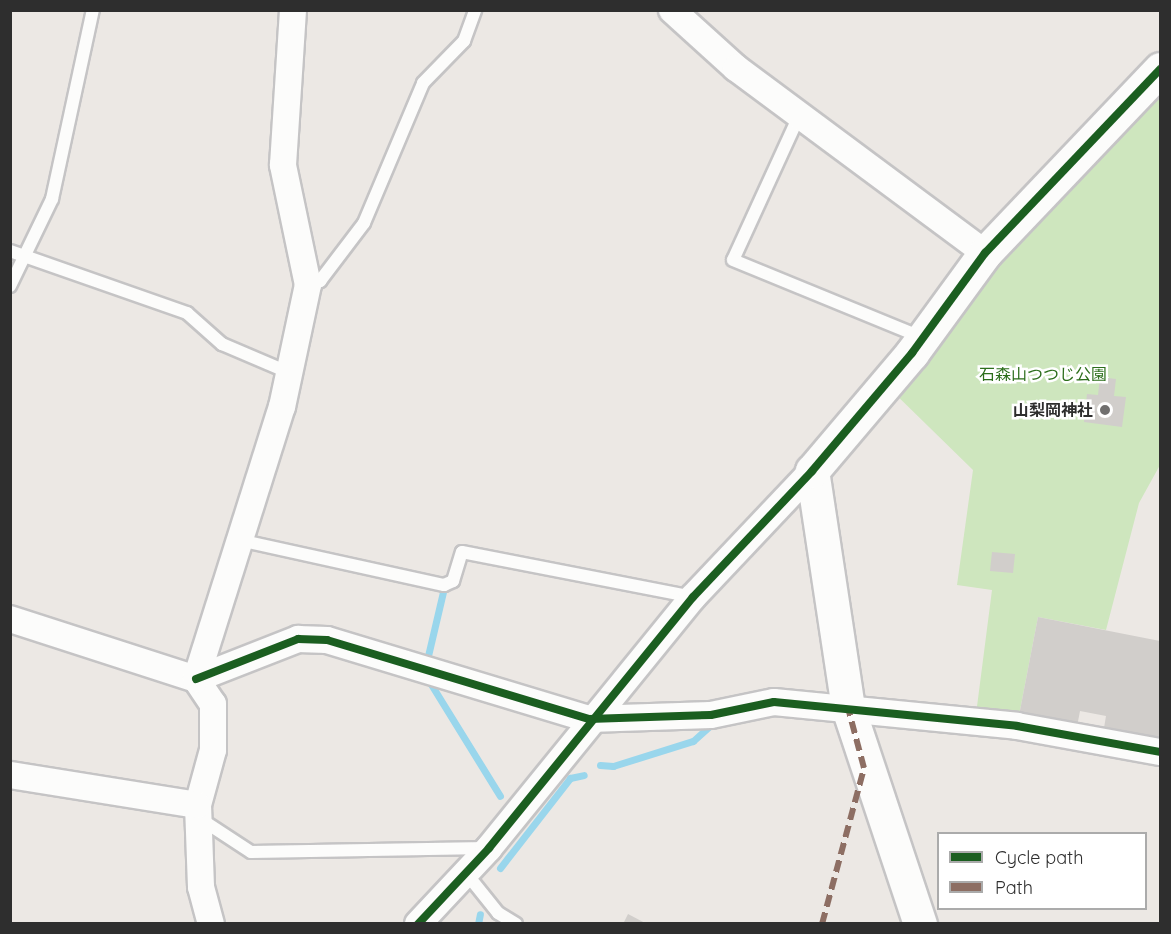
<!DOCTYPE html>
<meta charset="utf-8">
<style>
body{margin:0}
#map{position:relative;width:1171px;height:934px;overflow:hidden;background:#ece8e4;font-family:Quicksand,"Noto Sans JP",sans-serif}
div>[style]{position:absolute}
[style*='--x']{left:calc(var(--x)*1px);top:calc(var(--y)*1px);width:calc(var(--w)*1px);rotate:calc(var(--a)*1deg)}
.green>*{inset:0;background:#cee6be}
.stream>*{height:7px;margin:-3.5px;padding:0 3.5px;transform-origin:3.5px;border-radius:3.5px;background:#99d6ec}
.building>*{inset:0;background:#d1cecb}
.roads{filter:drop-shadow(2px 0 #c5c4c5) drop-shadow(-2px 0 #c5c4c5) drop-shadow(0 2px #c5c4c5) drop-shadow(0 -2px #c5c4c5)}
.lane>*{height:12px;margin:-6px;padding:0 6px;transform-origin:6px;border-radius:6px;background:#fcfcfb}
.street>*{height:26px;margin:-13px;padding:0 13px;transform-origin:13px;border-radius:13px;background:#fcfcfb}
.secondary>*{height:33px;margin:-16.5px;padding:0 16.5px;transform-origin:16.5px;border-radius:16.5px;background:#fcfcfb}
.quiet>*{height:6px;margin-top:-3px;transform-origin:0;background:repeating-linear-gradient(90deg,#8d6e63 0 12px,transparent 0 18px)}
.cycleway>*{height:8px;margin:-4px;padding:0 4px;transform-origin:4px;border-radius:4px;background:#1b5e20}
.dots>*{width:16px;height:16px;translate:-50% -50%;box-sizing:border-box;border:3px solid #fff;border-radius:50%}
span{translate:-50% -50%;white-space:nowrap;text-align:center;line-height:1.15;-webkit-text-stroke:5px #fff;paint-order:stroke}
.park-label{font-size:16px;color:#2c6e1b}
.poi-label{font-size:16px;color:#2e2e2e;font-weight:700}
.right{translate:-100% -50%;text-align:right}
.frame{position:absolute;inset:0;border:12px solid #2e2e2e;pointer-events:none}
.legend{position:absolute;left:937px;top:832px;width:210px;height:78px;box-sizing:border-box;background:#fff;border:2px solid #ababab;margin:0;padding:8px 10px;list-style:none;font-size:18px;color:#2e2e2e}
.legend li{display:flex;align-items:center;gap:12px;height:30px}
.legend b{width:30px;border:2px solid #ababab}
</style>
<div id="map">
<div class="green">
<div style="clip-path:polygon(1160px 69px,1160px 465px,1139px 503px,1106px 630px,1038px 617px,1017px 726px,975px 722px,992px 590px,957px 585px,973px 470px,885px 384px)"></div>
</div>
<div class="stream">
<div style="--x:427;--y:660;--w:70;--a:-76.8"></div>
<div style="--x:429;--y:681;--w:135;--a:58.3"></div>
<div style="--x:600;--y:765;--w:13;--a:4"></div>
<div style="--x:613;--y:766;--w:84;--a:-17.4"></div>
<div style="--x:693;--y:741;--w:27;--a:-42"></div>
<div style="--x:500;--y:868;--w:114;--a:-52.1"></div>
<div style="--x:570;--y:778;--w:14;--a:-12"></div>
<div style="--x:478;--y:924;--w:10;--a:-79"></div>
</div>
<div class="building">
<div style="clip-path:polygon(1100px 377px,1116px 379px,1114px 396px,1126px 397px,1122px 427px,1084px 422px,1087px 394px,1098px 395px)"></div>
<div style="clip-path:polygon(992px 552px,1015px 554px,1013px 573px,990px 571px)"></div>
<div style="clip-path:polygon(1038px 617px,1160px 641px,1160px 745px,1103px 734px,1106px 716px,1080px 711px,1075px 737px,1017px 726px)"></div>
<div style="clip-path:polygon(628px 914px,647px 924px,623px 924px)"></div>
</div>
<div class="roads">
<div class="lane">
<div style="--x:799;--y:116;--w:158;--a:114.6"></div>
<div style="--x:733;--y:260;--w:203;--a:22.3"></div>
<div style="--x:10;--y:251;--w:188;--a:19.3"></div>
<div style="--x:187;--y:313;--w:47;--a:41.5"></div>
<div style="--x:222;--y:344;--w:74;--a:23.1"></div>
<div style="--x:308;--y:285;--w:13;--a:-18"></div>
<div style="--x:320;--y:281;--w:73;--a:-52.8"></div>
<div style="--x:364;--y:223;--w:152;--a:-67.1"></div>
<div style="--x:423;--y:83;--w:59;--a:-45.7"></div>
<div style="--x:464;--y:41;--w:33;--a:-70"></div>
<div style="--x:10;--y:286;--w:97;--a:-64.2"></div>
<div style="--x:52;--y:199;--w:193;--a:-77.8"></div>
<div style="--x:239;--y:540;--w:210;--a:12.4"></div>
<div style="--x:444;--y:585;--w:10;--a:-24"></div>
<div style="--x:453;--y:581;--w:30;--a:-73"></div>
<div style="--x:462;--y:552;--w:235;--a:11"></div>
<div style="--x:199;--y:818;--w:62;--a:33.2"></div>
<div style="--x:251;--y:852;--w:236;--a:-1"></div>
<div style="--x:466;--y:873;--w:51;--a:51.3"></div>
<div style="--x:498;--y:913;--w:21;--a:31"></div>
</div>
<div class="street">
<div style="--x:672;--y:10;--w:86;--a:42.2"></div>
<div style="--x:736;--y:68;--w:310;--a:36.6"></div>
<div style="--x:10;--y:619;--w:195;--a:17.9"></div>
<div style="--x:196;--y:679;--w:30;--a:56"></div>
<div style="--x:213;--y:704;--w:46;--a:90"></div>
<div style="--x:213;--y:750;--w:57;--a:105.3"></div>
<div style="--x:198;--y:805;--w:82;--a:87.9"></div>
<div style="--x:201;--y:887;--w:38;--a:75"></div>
<div style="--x:196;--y:679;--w:110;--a:-21.4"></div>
<div style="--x:298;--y:639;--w:29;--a:2"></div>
<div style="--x:327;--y:640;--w:274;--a:16.8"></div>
<div style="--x:589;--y:719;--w:122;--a:-1.9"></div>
<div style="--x:711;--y:715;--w:64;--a:-11.7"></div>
<div style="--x:774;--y:702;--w:244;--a:5.6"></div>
<div style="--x:1017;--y:726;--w:145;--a:10.3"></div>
<div style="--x:196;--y:679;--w:285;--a:-72.5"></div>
<div style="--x:282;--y:407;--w:125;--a:-78"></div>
<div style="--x:308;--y:285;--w:123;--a:-101.8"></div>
<div style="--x:283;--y:165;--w:155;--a:-86.3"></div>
<div style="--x:10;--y:775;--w:190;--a:9.1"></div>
<div style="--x:418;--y:924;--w:104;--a:-46.9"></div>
<div style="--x:489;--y:848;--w:323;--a:-50.9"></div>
<div style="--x:693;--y:597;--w:173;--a:-46.6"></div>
</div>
<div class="secondary">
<div style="--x:920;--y:924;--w:228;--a:-108.4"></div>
<div style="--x:848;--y:708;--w:240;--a:-98.6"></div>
<div style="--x:812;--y:471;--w:155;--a:-49.7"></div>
<div style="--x:912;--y:353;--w:124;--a:-53.9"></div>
<div style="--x:985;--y:253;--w:254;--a:-46.4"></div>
</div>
</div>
<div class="quiet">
<div style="--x:822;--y:924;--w:162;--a:-74.9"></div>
<div style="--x:864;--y:768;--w:62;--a:-104.9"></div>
</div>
<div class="cycleway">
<div style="--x:196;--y:679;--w:110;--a:-21.4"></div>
<div style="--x:298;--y:639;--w:29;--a:2"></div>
<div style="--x:327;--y:640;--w:274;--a:16.8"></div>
<div style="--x:589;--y:719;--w:122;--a:-1.9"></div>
<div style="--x:711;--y:715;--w:64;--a:-11.7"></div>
<div style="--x:774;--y:702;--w:244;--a:5.6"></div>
<div style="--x:1017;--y:726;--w:145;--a:10.3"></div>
<div style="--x:418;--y:924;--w:104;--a:-46.9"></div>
<div style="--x:489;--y:848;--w:323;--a:-50.9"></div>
<div style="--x:693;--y:597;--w:173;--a:-46.6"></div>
<div style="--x:812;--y:471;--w:155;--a:-49.7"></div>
<div style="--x:912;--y:353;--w:124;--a:-53.9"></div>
<div style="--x:985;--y:253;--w:254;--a:-46.4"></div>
</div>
<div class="dots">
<div style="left:1105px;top:410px;background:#706f6e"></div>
</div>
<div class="park-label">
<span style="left:1043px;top:374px">石森山つつじ公園</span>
</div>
<div class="poi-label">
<span class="right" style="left:1093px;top:410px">山梨岡神社</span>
</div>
<div class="frame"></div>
<ul class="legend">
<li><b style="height:8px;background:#1b5e20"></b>Cycle path</li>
<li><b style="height:8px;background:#8d6e63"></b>Path</li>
</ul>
</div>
